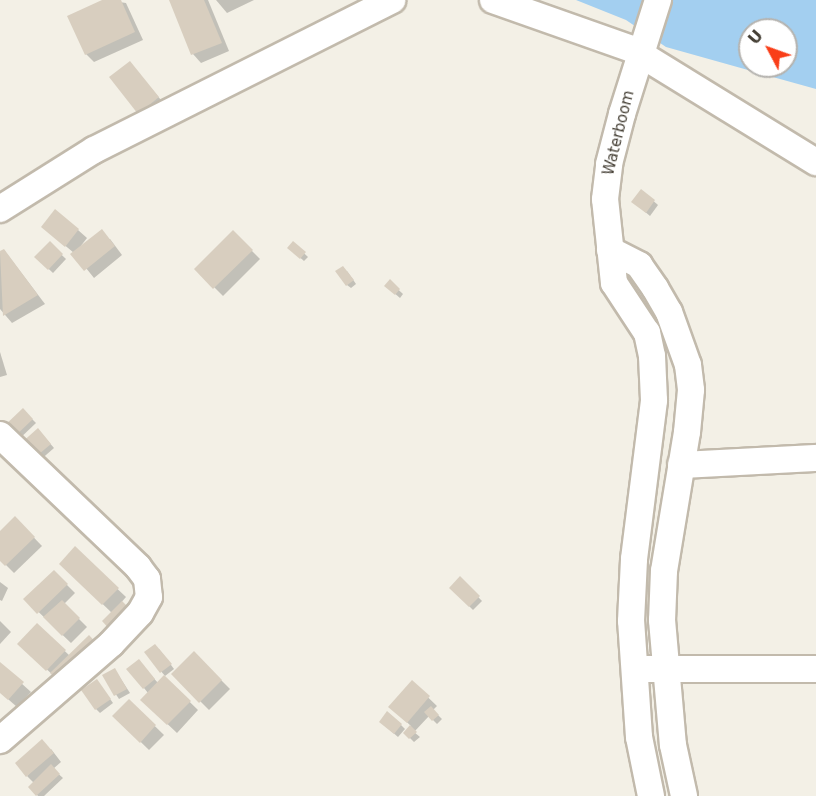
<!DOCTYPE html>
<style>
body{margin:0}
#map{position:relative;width:816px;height:796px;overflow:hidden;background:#f3f0e6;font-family:"DejaVu Sans",sans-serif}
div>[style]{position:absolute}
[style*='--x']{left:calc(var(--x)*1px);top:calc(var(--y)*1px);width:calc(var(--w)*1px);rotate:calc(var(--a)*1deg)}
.water>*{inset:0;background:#a3cff0}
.shadow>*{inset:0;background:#0003}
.building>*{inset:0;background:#d8cebf}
.roads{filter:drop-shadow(2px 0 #c2baac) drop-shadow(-2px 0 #c2baac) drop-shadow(0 2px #c2baac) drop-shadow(0 -2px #c2baac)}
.minor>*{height:26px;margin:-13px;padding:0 13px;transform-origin:13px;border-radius:13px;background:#fff}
span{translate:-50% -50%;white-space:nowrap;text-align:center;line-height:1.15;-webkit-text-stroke:4.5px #fff;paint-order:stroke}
.street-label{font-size:15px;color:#464036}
.north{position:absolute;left:738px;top:18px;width:60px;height:60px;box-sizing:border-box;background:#fff;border:2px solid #b5b3af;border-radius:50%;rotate:311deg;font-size:16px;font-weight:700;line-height:24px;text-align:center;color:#464036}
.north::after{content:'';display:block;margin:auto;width:21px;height:27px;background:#f93e18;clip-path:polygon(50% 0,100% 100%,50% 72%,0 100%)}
</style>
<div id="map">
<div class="water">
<div style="clip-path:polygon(evenodd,576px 0,816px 0,816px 89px,666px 47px,626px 20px,576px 0,750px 30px,786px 30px,786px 66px,750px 66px,750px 30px)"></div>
</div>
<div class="shadow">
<div style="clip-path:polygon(106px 0,126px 3px,143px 40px,94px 62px,86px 54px)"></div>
<div style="clip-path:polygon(171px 0,208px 0,229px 51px,201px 63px,193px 54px)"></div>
<div style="clip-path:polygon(216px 0,254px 0,227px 13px)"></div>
<div style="clip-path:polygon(130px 63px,166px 106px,147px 121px,139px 113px)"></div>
<div style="clip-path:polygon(642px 191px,658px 205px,650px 216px,637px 205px)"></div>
<div style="clip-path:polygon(43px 227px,78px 230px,87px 238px,80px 247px,110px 239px,122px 255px,94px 278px,74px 253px)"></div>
<div style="clip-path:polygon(233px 232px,260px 259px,223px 296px,196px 269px)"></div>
<div style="clip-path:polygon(293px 243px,308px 257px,304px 261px,289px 248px)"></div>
<div style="clip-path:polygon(50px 244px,66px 259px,53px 273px,36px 257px)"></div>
<div style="clip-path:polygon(4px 250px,45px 304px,12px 323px,0 309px,0 253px)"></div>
<div style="clip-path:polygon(347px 271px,356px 284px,351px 288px,347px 285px)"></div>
<div style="clip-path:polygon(390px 282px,403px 294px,400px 298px,386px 286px)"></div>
<div style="clip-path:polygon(0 352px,7px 375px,0 377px)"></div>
<div style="clip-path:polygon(23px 410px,36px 423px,16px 442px,3px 429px)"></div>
<div style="clip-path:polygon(42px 434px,54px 448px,38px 462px,34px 458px)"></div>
<div style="clip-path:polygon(15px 518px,42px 546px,14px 573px,0 559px,0 533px)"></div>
<div style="clip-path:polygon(75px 549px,126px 597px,112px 613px,61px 564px)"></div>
<div style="clip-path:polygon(54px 572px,75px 593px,64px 604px,87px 627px,71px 643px,25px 599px)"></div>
<div style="clip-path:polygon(460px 578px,482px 601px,473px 610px,451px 588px)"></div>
<div style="clip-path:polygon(0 582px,8px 588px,2px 601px,0 600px)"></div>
<div style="clip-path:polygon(0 621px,11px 632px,0 644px)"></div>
<div style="clip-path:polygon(37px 625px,70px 656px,56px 678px,20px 644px)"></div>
<div style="clip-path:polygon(159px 649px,174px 669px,165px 676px,146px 653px)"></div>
<div style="clip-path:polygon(194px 653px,230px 689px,209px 710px,173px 674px)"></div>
<div style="clip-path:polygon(0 664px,31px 692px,17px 707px,0 692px)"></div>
<div style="clip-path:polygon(142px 665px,158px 683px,164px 677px,198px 710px,177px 733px,142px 700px,148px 693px,144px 688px)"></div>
<div style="clip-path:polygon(115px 670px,130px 693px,119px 699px,104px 676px)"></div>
<div style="clip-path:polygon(412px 682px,437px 706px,433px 710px,442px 719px,437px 724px,429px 716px,414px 732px,420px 737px,414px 742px,405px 733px,411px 726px,399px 715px)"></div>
<div style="clip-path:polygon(100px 685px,113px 703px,100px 713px,96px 709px)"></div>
<div style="clip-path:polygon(129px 701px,164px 735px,149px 750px,114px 716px)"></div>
<div style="clip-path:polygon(384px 725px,401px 725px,405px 729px,398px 737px)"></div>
<div style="clip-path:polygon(51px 749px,61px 762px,53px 769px,63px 778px,44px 796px,38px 796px,30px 787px,34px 783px,27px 776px)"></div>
</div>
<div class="building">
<div style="clip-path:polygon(102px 0,121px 0,135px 32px,85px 55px,67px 16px)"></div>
<div style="clip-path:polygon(169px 0,204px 0,222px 43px,191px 55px)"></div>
<div style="clip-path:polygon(130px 61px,159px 97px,138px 114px,109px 77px)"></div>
<div style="clip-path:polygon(641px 189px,655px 200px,646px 213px,631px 202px)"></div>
<div style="clip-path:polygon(55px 209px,79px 229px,65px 247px,41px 227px)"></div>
<div style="clip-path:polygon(102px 229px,115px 246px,84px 271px,70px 254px)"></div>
<div style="clip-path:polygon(233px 230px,253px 250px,213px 289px,194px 269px)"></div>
<div style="clip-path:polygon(50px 241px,63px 254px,48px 270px,34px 257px)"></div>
<div style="clip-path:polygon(293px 241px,306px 252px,300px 259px,287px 248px)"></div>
<div style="clip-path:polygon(4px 249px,38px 295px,3px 316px,0 251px)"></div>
<div style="clip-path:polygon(343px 266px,354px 280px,346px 286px,335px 271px)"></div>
<div style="clip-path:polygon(390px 279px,400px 289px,395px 295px,384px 286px)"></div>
<div style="clip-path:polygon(23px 408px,33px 419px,11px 440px,1px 429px)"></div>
<div style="clip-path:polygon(38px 428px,51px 444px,33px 459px,20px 444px)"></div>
<div style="clip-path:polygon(15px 516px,35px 537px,5px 566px,0 561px,0 531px)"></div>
<div style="clip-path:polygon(75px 546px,119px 588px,102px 605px,59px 564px)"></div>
<div style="clip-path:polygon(54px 570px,68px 584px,37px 614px,23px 599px)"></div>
<div style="clip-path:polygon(460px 576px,480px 596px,469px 607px,449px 588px)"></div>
<div style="clip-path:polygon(62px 600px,80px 618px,62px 636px,43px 617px)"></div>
<div style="clip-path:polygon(122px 601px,133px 612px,112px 632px,102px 621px)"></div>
<div style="clip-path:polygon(37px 623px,66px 650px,46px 671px,17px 644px)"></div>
<div style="clip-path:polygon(89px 635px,99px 646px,60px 683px,50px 673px)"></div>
<div style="clip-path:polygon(155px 644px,172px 664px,160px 673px,144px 652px)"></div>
<div style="clip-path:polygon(194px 651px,222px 680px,199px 703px,171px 674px)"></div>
<div style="clip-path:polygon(139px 659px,155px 679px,143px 689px,126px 669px)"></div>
<div style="clip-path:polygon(0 662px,24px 682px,8px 700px,0 693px)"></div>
<div style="clip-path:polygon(115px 668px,127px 689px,114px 696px,102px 675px)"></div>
<div style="clip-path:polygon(164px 675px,191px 701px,167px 725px,140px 700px)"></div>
<div style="clip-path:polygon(97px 679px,111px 699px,95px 710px,81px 690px)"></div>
<div style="clip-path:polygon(412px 680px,430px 696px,407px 723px,388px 707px)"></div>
<div style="clip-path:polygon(129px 699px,156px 725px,140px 743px,112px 716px)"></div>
<div style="clip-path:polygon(431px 706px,439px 715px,432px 721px,424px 712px)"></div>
<div style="clip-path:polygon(387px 711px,402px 724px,394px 734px,379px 722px)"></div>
<div style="clip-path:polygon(410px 725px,417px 732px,409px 739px,403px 733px)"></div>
<div style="clip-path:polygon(42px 739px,54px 753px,26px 777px,15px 763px)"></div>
<div style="clip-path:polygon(51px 764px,60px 774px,36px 796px,28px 787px)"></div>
</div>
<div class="roads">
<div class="minor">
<div style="--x:493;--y:0;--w:147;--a:19.4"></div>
<div style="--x:632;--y:49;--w:216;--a:31.6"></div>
<div style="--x:0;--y:209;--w:111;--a:-32.1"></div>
<div style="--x:94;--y:150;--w:334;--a:-26.7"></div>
<div style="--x:610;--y:250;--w:33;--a:27"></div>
<div style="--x:639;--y:265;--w:28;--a:55"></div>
<div style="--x:655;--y:288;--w:28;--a:60"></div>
<div style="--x:669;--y:312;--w:56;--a:70.3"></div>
<div style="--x:688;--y:365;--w:25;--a:83"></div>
<div style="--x:691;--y:390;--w:42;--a:95.4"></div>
<div style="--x:687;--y:432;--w:141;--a:99.4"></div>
<div style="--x:664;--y:571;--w:49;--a:92.3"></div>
<div style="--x:662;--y:620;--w:125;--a:85"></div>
<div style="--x:673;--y:745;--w:52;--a:77.8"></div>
<div style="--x:0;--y:435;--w:191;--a:43.7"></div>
<div style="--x:138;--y:567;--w:15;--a:53"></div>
<div style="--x:147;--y:579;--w:18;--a:84"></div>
<div style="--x:149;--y:597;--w:18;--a:119"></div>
<div style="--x:140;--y:613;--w:42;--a:133.1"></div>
<div style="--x:111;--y:644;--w:147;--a:139.1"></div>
<div style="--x:681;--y:465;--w:135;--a:-3"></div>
<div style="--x:647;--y:669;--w:169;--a:0"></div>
<div style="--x:651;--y:796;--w:60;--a:-101.5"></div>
<div style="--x:639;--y:737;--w:116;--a:-93.9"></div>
<div style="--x:631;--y:621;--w:62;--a:-87.2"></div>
<div style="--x:634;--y:559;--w:160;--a:-82.8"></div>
<div style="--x:654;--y:400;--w:44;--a:-92.6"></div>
<div style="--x:652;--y:356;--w:24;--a:-102"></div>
<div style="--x:647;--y:333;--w:60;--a:-123.4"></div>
<div style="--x:614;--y:283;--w:84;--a:-96.1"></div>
<div style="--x:605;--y:199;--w:35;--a:-83"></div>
<div style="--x:609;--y:164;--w:52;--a:-75.4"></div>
<div style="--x:622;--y:114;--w:120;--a:-72.5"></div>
</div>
</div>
<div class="street-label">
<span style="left:619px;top:133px;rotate:-76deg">Waterboom</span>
</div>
<div class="north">U</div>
</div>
